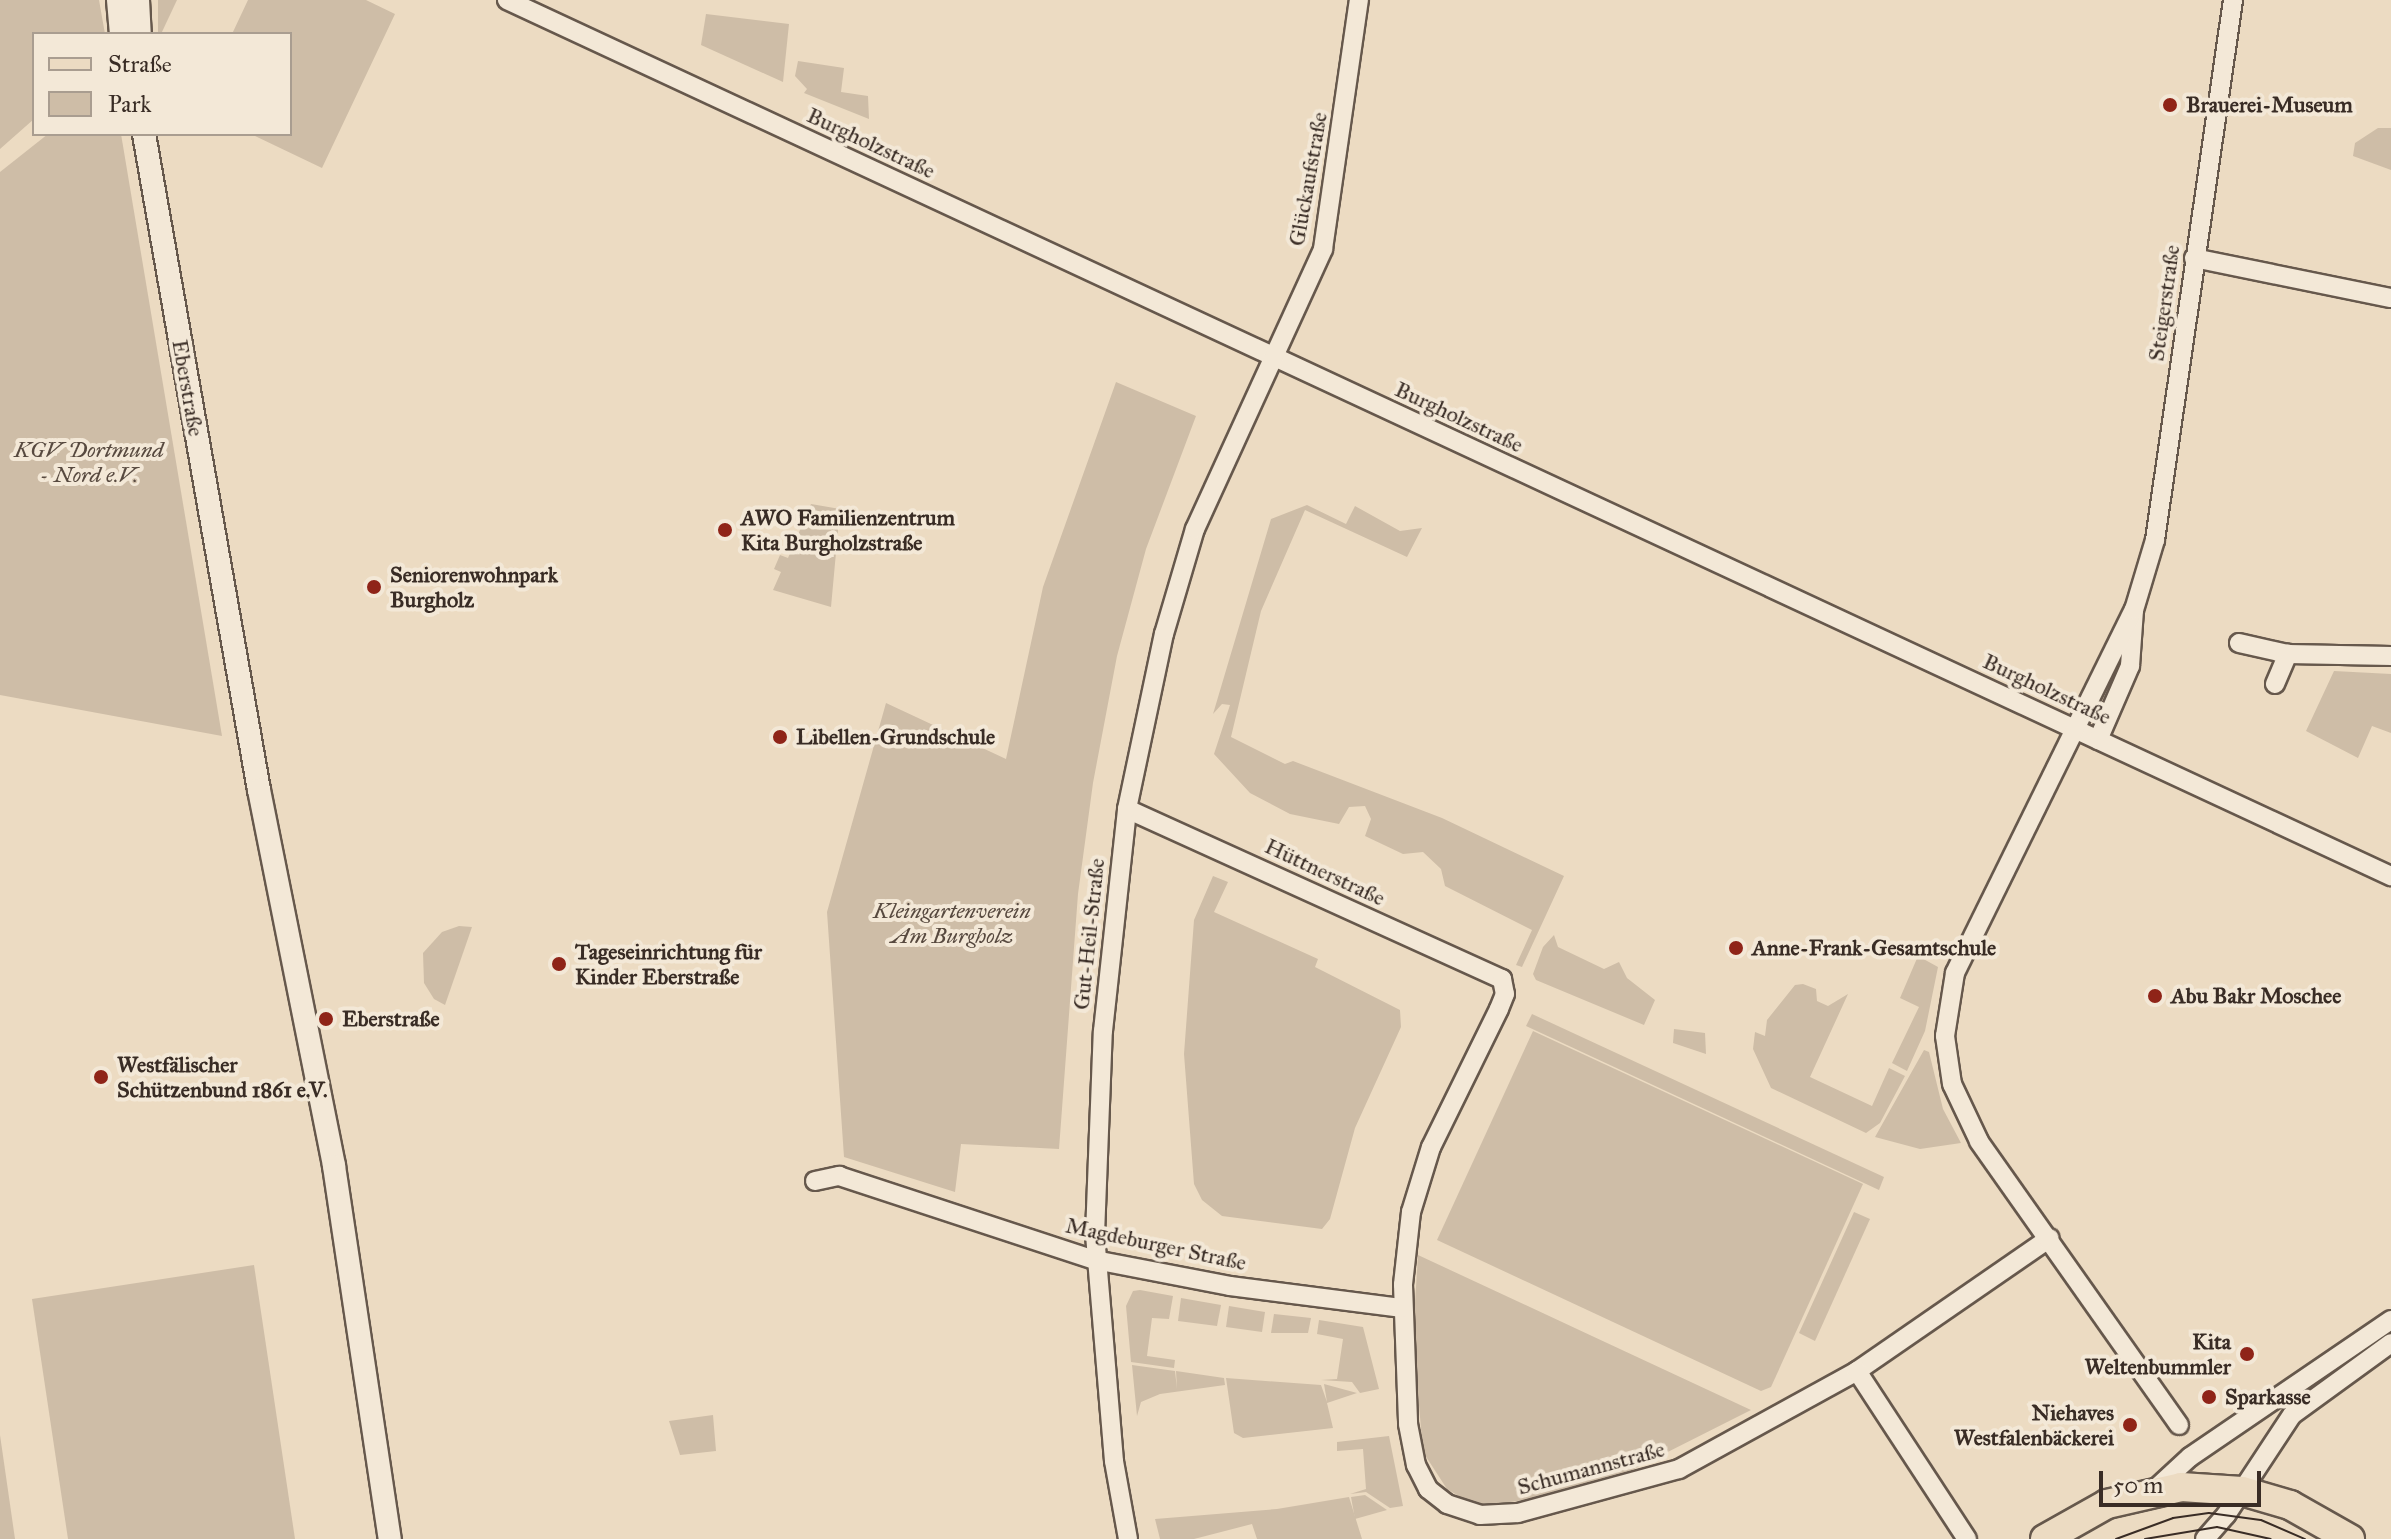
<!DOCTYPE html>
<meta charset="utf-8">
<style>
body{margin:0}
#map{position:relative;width:2391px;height:1539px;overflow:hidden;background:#ecdbc2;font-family:"IM FELL Great Primer",serif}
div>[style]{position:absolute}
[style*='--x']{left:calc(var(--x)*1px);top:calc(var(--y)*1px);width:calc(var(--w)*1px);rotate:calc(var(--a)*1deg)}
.green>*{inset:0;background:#cebda7}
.roads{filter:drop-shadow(2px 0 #66584c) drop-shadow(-2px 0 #66584c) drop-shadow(0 2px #66584c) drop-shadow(0 -2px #66584c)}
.minor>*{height:18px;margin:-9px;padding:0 9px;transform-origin:9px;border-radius:9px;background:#f3e8d7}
.tertiary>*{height:22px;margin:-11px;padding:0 11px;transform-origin:11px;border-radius:11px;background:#f3e8d7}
.primary>*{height:28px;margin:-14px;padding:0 14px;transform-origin:14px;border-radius:14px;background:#ecdbc2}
.tram>*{height:2px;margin:-1px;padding:0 1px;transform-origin:1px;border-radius:1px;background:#392c25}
.dots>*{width:22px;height:22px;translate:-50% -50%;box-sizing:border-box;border:4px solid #f3e8d7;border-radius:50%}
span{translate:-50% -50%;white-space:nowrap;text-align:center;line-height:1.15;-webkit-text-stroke:8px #f3e8d7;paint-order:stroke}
.poi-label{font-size:22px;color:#392c25;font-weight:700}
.left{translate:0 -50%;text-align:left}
.right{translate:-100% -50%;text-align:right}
.street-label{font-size:22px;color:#392c25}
.park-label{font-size:22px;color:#57493f;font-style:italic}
.legend{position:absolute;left:32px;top:32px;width:260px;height:104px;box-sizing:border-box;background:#f3e8d7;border:2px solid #a99d90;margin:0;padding:10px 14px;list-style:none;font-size:24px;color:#392c25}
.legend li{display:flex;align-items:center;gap:16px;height:40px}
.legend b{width:40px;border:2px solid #a99d90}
.scale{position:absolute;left:2099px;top:1471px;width:162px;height:36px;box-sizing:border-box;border:4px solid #392c25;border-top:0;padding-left:10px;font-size:24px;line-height:28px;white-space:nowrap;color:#392c25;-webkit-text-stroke:6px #f3e8d7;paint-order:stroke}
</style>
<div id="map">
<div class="green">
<div style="clip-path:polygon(0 0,99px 0,105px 34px,34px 34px,34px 119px,0 149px)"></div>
<div style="clip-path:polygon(158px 0,177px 0,161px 34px,158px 34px)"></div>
<div style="clip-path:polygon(248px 0,366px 0,395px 14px,322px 168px,251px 134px,290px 134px,290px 34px,232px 34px)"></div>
<div style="clip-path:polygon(706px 14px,789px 24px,783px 82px,701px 45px)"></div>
<div style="clip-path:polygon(798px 61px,844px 68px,841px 92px,868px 96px,869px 119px,804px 93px,807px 89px,795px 76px)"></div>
<div style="clip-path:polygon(2378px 128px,2391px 128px,2391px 170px,2353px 156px,2355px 143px)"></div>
<div style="clip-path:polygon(48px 134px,121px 134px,222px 736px,0 695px,0 172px)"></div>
<div style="clip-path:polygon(1116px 382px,1196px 416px,1146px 549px,1117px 656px,1093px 783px,1078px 894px,1059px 1149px,961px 1144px,955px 1192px,844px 1157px,827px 912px,886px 703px,1006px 759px,1043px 587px)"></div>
<div style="clip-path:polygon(811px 504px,840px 509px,831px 607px,773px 590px,781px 572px,774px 569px,780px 555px,788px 558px)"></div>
<div style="clip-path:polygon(1307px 505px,1346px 524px,1355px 506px,1400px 531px,1422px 528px,1407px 557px,1305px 510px,1261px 611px,1231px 737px,1285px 764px,1293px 761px,1442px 818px,1564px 876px,1522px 967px,1516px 965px,1532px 930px,1445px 886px,1441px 869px,1423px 852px,1403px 854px,1365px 836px,1371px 819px,1365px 806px,1349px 807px,1339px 824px,1290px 814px,1250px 793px,1214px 754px,1230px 705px,1222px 704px,1213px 714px,1271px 519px)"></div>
<div style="clip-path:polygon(2334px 671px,2391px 674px,2391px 733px,2372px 726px,2358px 758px,2306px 731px)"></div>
<div style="clip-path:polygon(1213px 876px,1228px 882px,1214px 912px,1318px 959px,1315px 967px,1400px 1010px,1401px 1027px,1355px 1128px,1330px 1219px,1322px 1229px,1222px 1216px,1202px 1200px,1194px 1184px,1184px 1054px,1194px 920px)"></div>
<div style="clip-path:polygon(459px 926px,472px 927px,445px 1005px,434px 999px,424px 983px,423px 953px,442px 932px)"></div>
<div style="clip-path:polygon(1554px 935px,1558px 947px,1604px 969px,1619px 962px,1627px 978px,1655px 1000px,1644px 1025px,1536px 980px,1533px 974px,1543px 947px)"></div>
<div style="clip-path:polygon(1918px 956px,1938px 967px,1925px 1031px,1907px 1071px,1892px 1063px,1919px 1007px,1900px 998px)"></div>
<div style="clip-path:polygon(1803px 984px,1816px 989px,1817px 1001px,1828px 1006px,1848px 994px,1810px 1077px,1872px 1106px,1889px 1068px,1905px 1076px,1880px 1123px,1866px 1133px,1771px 1088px,1753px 1049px,1755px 1032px,1765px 1036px,1767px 1020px,1795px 985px)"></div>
<div style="clip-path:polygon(1532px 1014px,1884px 1177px,1879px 1190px,1526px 1026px)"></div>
<div style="clip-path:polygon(1674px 1029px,1705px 1033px,1706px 1054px,1673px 1043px)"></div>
<div style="clip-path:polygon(1533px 1031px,1863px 1184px,1771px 1387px,1761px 1391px,1437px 1240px)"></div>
<div style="clip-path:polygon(1924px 1050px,1929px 1052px,1943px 1109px,1961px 1143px,1920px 1149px,1875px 1137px)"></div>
<div style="clip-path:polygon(1854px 1212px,1870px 1219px,1815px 1341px,1799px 1333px)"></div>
<div style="clip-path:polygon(1418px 1255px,1592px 1336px,1751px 1410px,1632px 1470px,1524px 1500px,1490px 1505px,1467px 1501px,1447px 1489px,1423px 1452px,1413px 1335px)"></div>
<div style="clip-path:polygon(254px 1265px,295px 1539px,68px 1539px,32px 1299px)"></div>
<div style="clip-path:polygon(1140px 1290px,1173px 1296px,1169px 1319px,1152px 1318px,1147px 1356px,1175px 1360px,1174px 1368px,1131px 1362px,1126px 1306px,1133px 1291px)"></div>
<div style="clip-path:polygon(1181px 1298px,1221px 1305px,1217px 1326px,1178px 1321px)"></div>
<div style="clip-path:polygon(1229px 1306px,1265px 1312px,1262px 1332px,1226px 1327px)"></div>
<div style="clip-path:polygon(1274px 1314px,1311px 1318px,1308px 1333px,1271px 1333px)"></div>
<div style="clip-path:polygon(1319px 1320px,1363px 1327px,1379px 1389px,1360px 1393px,1352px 1382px,1321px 1380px,1337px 1379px,1343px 1339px,1317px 1334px)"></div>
<div style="clip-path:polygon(1132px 1365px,1175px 1371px,1177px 1389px,1176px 1371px,1224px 1378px,1225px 1385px,1160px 1394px,1141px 1402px,1137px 1416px)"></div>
<div style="clip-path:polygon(1226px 1378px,1321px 1385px,1327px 1402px,1324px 1384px,1357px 1393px,1327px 1403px,1333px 1428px,1243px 1438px,1234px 1433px)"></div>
<div style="clip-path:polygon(713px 1415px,716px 1451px,680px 1455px,669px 1421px)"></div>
<div style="clip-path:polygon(0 1435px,15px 1539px,0 1539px)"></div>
<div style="clip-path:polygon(1389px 1436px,1403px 1506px,1390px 1508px,1366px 1492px,1350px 1494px,1366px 1489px,1363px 1449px,1337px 1451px,1337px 1442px)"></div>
<div style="clip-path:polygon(1365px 1495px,1387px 1510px,1355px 1519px,1351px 1497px)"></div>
<div style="clip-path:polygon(1349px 1497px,1362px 1539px,1257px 1539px,1252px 1524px,1194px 1539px,1160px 1539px,1155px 1519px,1277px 1509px)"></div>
</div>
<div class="roads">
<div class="minor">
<div style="--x:507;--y:0;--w:2078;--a:24.94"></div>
<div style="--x:2194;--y:258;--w:201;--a:11.5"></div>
<div style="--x:2239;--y:643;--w:50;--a:12.7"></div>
<div style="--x:2288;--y:654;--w:103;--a:1.1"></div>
<div style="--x:2275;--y:684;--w:33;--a:-67"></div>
<div style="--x:2098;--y:740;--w:81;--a:-66.6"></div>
<div style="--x:2130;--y:666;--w:56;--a:-85.9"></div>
<div style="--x:1127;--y:809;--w:412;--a:24.4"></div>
<div style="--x:1502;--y:979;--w:15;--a:79"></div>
<div style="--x:1505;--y:994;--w:16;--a:112"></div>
<div style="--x:1499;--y:1009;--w:154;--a:116.2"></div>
<div style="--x:1431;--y:1147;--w:68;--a:107.1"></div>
<div style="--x:1411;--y:1212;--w:73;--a:96.3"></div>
<div style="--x:1403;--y:1285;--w:139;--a:87.9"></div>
<div style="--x:1408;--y:1424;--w:42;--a:79"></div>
<div style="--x:1416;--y:1465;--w:27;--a:63"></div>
<div style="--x:1428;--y:1489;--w:24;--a:38"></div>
<div style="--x:1447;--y:1504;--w:35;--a:18"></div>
<div style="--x:1480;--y:1515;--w:38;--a:-3"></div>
<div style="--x:1518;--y:1513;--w:167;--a:-15.3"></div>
<div style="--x:1679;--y:1469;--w:203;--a:-28.8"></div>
<div style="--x:1857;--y:1371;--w:234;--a:-34.6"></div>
<div style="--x:815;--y:1181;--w:25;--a:-12"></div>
<div style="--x:839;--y:1176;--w:269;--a:18.2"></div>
<div style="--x:1095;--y:1260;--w:137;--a:10.9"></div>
<div style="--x:1230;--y:1286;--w:172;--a:7.3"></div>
<div style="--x:1857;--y:1371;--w:201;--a:56.8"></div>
<div style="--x:2179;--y:1425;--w:347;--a:-125.2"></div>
<div style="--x:1979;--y:1141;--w:63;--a:-115.3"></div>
<div style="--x:1952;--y:1084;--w:49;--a:-98.3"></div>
<div style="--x:1945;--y:1036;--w:64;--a:-81"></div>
<div style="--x:1955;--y:973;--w:405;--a:-63.8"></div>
<div style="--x:2134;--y:610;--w:73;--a:-73.3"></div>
<div style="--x:2155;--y:540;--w:546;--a:-81.78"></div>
<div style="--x:2153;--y:1491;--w:50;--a:-42.6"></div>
<div style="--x:2190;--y:1457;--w:243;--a:-34.3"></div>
<div style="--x:1128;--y:1539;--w:79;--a:-100.2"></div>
<div style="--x:1114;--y:1461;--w:227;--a:-94.8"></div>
<div style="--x:1095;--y:1235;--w:204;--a:-87.8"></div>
<div style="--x:1103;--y:1031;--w:223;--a:-83.8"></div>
<div style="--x:1127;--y:809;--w:179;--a:-78.1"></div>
<div style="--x:1164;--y:634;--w:109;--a:-73.6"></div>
<div style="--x:1195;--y:529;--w:308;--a:-65.4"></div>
<div style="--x:1323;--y:249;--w:252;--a:-81.8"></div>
<div style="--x:2205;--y:1539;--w:32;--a:-49"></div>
<div style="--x:2226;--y:1515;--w:120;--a:-56.6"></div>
<div style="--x:2292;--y:1415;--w:122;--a:-36"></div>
</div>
<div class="tertiary">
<div style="--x:118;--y:0;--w:34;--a:85"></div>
<div style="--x:138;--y:0;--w:34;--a:87"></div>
<div style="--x:144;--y:134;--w:666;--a:80.06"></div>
<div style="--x:259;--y:790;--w:383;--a:78.7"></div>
<div style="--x:334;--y:1166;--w:377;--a:81.5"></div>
</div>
<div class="primary">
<div style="--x:2045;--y:1539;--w:71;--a:-29.4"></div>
<div style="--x:2107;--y:1504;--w:76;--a:-12.9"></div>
<div style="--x:2181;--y:1487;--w:61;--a:3.8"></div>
<div style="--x:2242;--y:1491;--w:50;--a:16.3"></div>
<div style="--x:2290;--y:1505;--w:69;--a:29.5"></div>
</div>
</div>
<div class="tram">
<div style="--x:2116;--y:1539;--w:61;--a:-20.2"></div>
<div style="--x:2173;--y:1518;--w:36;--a:-8"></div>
<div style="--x:2209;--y:1513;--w:52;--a:7.7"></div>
<div style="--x:2261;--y:1520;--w:48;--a:23.4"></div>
<div style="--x:2145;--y:1539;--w:73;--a:-9.5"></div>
<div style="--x:2217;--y:1527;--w:55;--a:12.5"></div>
</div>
<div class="dots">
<div style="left:2170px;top:105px;background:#8f2418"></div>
<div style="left:725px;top:530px;background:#8f2418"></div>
<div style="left:374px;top:587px;background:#8f2418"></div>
<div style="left:780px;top:737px;background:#8f2418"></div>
<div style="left:1736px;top:948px;background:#8f2418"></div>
<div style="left:559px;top:964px;background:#8f2418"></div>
<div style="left:2155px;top:996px;background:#8f2418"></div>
<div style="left:326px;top:1019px;background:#8f2418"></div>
<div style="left:101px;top:1077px;background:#8f2418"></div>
<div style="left:2247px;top:1354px;background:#8f2418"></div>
<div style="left:2209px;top:1397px;background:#8f2418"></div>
<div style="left:2130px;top:1425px;background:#8f2418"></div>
</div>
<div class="poi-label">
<span class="left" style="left:2186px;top:105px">Brauerei-Museum</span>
<span class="left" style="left:741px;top:530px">AWO Familienzentrum<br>Kita Burgholzstraße</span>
<span class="left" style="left:390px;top:587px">Seniorenwohnpark<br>Burgholz</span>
<span class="left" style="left:796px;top:737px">Libellen-Grundschule</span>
<span class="left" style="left:1752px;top:948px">Anne-Frank-Gesamtschule</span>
<span class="left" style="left:575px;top:964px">Tageseinrichtung für<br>Kinder Eberstraße</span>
<span class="left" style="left:2171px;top:996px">Abu Bakr Moschee</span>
<span class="left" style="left:342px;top:1019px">Eberstraße</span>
<span class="left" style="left:117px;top:1077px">Westfälischer<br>Schützenbund 1861 e.V.</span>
<span class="right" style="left:2231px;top:1354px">Kita<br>Weltenbummler</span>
<span class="left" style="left:2225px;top:1397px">Sparkasse</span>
<span class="right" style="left:2114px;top:1425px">Niehaves<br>Westfalenbäckerei</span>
</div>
<div class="street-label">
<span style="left:871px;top:143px;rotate:25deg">Burgholzstraße</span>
<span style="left:1308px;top:179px;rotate:-80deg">Glückaufstraße</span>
<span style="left:2164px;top:303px;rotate:-82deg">Steigerstraße</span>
<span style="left:188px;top:388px;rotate:80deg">Eberstraße</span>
<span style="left:1459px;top:417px;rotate:25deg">Burgholzstraße</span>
<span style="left:2047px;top:689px;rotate:25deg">Burgholzstraße</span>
<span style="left:1325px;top:872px;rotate:25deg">Hüttnerstraße</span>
<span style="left:1089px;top:934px;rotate:-84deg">Gut-Heil-Straße</span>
<span style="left:1156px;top:1244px;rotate:12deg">Magdeburger Straße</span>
<span style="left:1591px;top:1468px;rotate:-15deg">Schumannstraße</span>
</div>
<div class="park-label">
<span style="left:89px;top:462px">KGV Dortmund<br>- Nord e.V.</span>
<span style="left:952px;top:923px">Kleingartenverein<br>Am Burgholz</span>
</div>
<ul class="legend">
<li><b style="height:10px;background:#ecdbc2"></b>Straße</li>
<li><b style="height:22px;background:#cebda7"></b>Park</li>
</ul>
<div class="scale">50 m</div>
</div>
